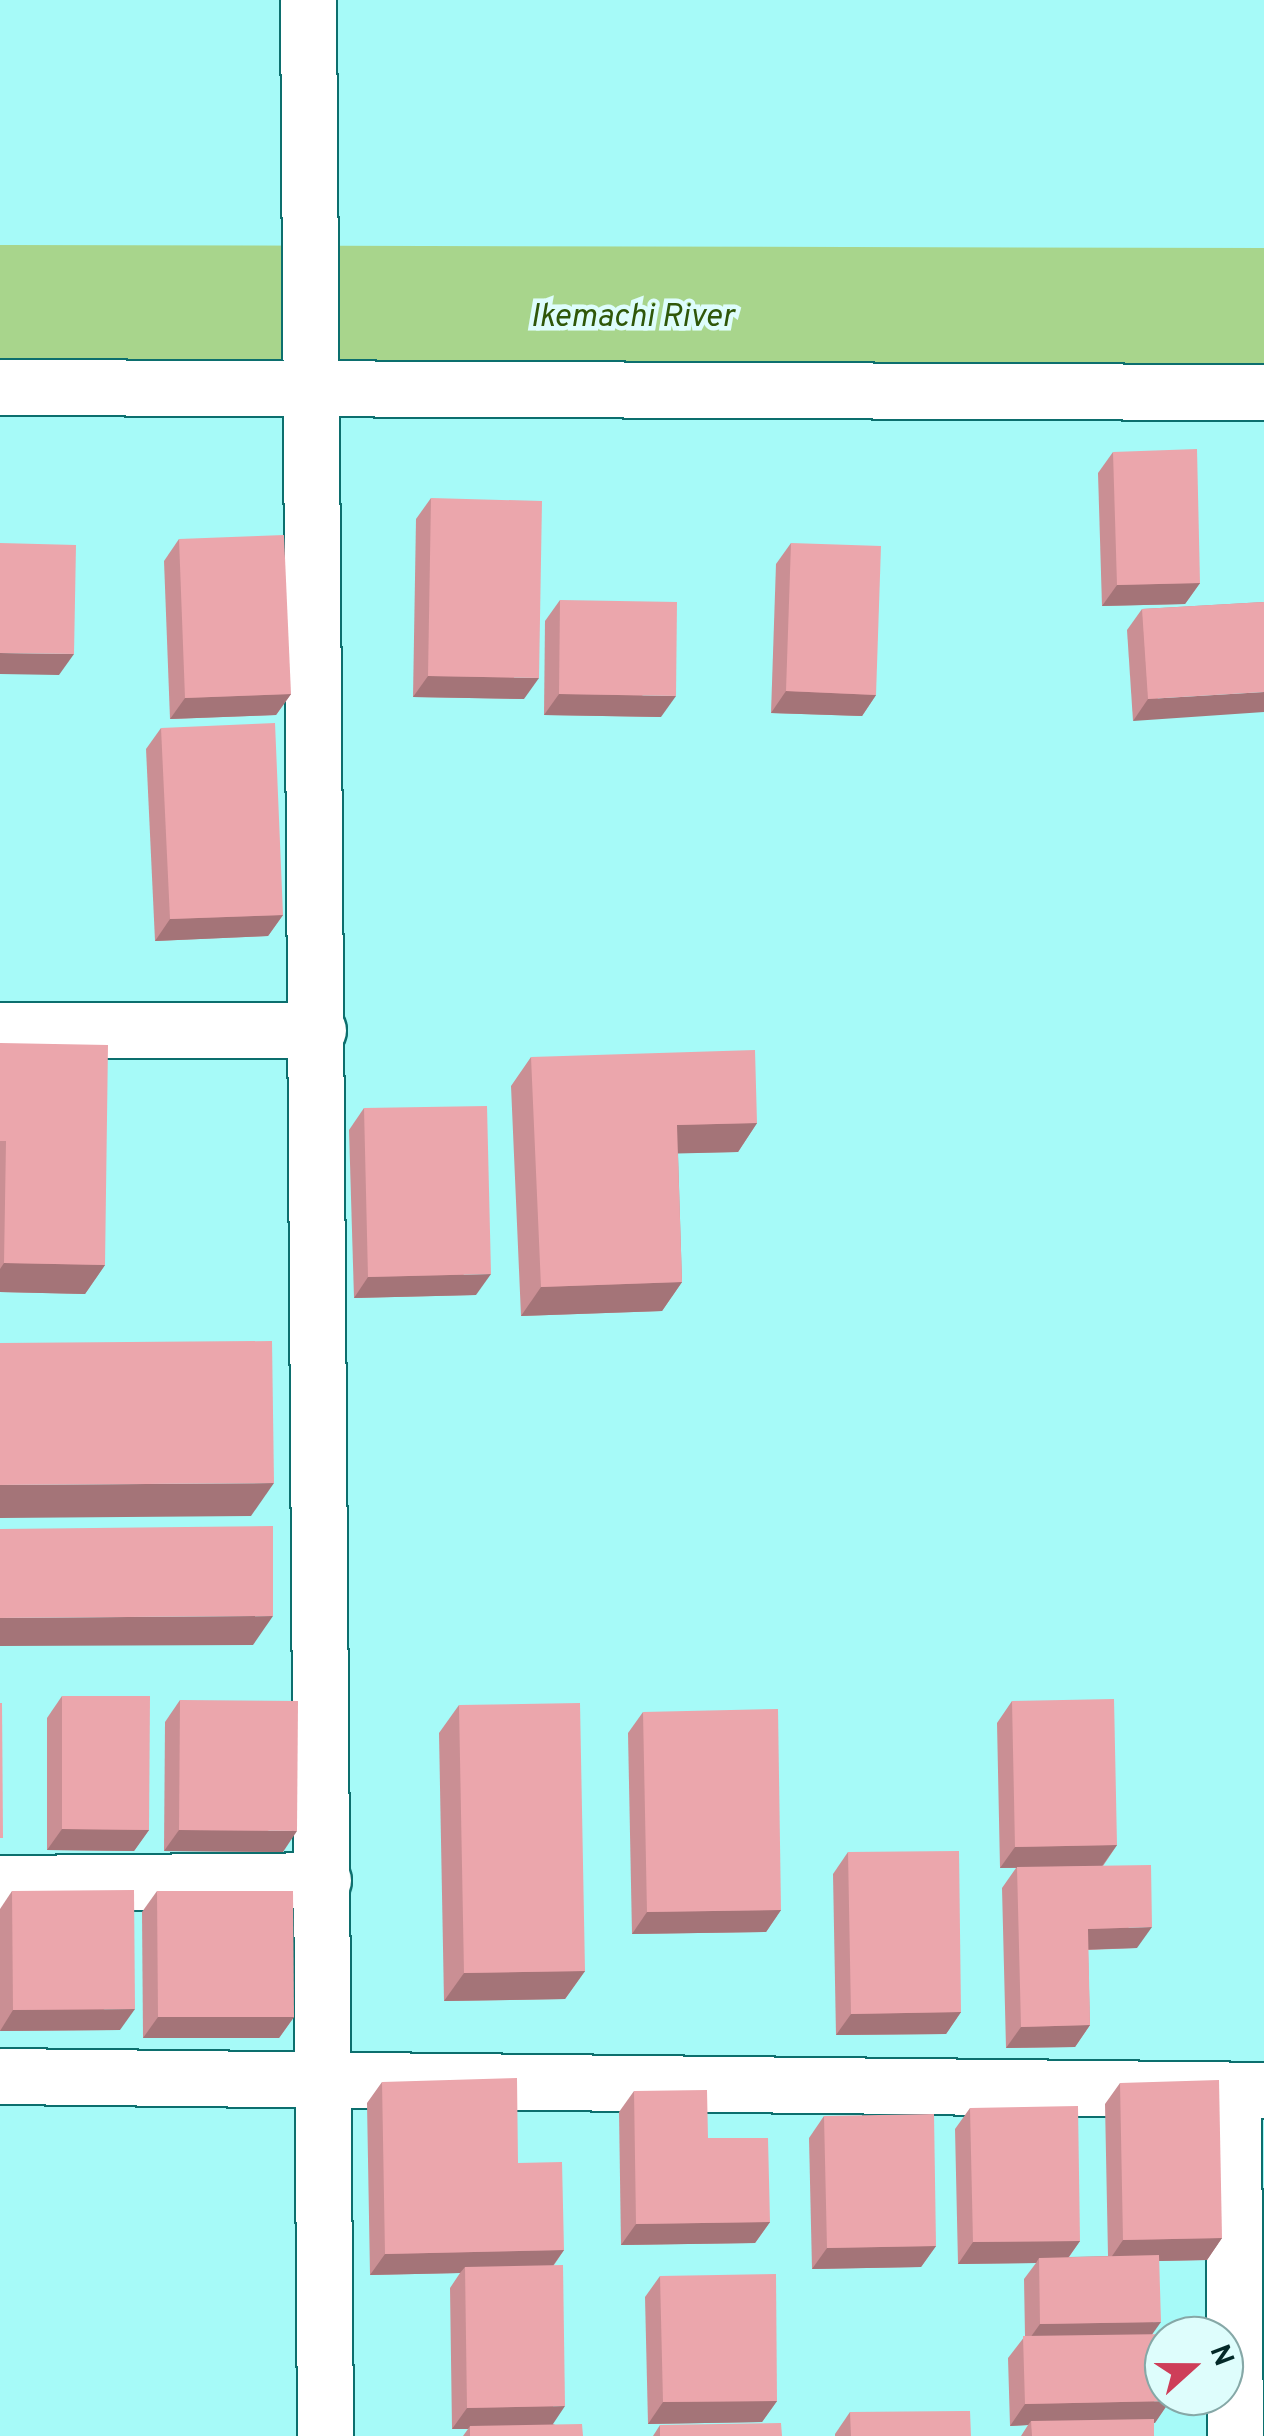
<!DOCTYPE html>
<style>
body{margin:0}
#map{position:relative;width:1264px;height:2436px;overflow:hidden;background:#a6faf8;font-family:Overpass,sans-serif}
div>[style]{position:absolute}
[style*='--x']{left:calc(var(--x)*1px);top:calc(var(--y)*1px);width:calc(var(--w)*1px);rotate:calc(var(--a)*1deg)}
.river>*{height:145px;margin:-72.5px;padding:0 72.5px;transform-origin:72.5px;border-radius:72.5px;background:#a8d58c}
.roads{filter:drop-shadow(2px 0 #0c6f6e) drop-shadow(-2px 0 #0c6f6e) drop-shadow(0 2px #0c6f6e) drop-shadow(0 -2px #0c6f6e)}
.street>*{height:55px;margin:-27.5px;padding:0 27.5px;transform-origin:27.5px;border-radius:27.5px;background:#fff}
.secondary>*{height:55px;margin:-27.5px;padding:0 27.5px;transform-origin:27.5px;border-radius:27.5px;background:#fff}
.wall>*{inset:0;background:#ca8f94}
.shaded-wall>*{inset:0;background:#a47478}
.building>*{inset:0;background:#eba6ac}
span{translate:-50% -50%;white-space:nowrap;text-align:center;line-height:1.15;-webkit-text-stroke:9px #defdfc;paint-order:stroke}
.water-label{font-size:32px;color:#2f5709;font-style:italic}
.north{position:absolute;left:1144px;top:2316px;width:100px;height:100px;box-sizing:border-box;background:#defdfc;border:2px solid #86a8a7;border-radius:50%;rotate:69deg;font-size:28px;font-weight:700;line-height:40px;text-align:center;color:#032928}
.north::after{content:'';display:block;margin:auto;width:35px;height:45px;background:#ce3e59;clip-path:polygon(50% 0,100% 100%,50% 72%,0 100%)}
</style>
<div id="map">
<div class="river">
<div style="--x:0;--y:317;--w:1264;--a:0.14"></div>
</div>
<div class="roads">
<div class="street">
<div style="--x:308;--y:0;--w:2436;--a:89.6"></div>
<div style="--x:0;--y:1030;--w:318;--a:0"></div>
<div style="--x:0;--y:1883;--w:323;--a:-0.5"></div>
<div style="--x:0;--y:2076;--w:1264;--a:0.63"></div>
<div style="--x:1233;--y:2091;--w:345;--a:89.7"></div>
</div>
<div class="secondary">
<div style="--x:0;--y:387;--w:1264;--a:0.23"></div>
</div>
</div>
<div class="wall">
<div style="clip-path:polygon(1113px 452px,1200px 583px,1185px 604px,1102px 606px,1098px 473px)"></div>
<div style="clip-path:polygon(431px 498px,524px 699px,413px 697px,416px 519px)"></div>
<div style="clip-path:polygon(179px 539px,291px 694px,276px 715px,170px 719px,164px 561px)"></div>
<div style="clip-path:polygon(791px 543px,876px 695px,862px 716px,771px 713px,776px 564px)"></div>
<div style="clip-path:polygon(560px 600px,661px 717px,544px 715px,545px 621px)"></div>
<div style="clip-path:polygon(1264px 602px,1133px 721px,1127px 630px,1142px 609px)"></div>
<div style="clip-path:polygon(161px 728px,283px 915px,268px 936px,155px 941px,146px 749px)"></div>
<div style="clip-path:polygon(0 1043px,105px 1265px,85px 1294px,0 1292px)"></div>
<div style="clip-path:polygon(531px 1057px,757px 1123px,738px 1152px,678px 1153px,682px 1282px,662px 1311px,521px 1316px,511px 1086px)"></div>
<div style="clip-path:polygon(364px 1108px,476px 1295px,354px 1298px,349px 1130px)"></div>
<div style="clip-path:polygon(62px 1696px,149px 1830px,134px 1851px,47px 1850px,47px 1718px)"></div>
<div style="clip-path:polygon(180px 1700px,283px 1852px,164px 1851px,165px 1722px)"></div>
<div style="clip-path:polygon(1012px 1701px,1117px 1845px,1103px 1866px,1137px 1948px,1088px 1950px,1090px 2025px,1075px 2047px,1006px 2048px,1002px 1888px,1016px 1868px,1000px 1868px,997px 1723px)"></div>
<div style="clip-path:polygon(459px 1705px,585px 1971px,565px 1999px,444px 2001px,439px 1733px)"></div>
<div style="clip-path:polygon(643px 1712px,781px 1910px,766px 1932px,632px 1934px,628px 1733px)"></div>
<div style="clip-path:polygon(848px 1852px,961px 2012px,946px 2034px,836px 2035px,833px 1874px)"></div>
<div style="clip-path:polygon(12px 1891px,120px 2030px,0 2031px,0 1909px)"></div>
<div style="clip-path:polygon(157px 1891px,294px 2017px,279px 2038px,143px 2038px,142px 1912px)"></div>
<div style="clip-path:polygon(382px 2082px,518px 2163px,564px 2250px,554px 2265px,553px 2424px,583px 2436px,463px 2436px,468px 2429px,452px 2429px,450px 2288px,460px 2273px,370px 2275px,367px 2103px)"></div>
<div style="clip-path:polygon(1120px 2083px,1222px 2238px,1207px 2260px,1159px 2261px,1152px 2335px,1155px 2423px,1154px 2423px,1154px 2436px,1021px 2436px,1028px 2425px,1010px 2426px,1008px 2358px,1025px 2336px,1024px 2279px,1036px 2263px,958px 2264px,955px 2129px,970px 2108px,1080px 2241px,1069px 2257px,1108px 2256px,1105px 2104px)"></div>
<div style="clip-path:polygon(634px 2091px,708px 2138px,770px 2222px,755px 2243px,621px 2245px,619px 2112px)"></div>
<div style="clip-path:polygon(824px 2116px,936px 2246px,921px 2267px,812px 2269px,809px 2138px)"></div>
<div style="clip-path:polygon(660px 2276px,777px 2401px,762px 2422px,648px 2424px,645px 2297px)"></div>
<div style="clip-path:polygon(850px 2412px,971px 2436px,835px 2436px,835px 2434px)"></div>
<div style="clip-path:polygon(660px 2425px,782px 2436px,653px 2436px)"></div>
</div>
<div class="shaded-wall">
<div style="clip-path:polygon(1200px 583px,1185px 604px,1102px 606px,1117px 585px)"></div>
<div style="clip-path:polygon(0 653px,74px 654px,59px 675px,0 674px)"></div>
<div style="clip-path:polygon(428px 676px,539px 678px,524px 699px,413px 697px)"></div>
<div style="clip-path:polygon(786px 691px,876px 695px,862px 716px,771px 713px)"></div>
<div style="clip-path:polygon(1264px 692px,1264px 712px,1133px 721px,1148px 699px)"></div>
<div style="clip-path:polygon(291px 694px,276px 715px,170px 719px,185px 698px)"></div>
<div style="clip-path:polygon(559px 694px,676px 696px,661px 717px,544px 715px)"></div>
<div style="clip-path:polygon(283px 915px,268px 936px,155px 941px,170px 919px)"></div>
<div style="clip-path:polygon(757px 1123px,738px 1152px,657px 1154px,677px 1125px)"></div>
<div style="clip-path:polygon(4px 1263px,105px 1265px,85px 1294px,0 1292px,0 1269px)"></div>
<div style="clip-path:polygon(491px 1274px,476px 1295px,354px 1298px,368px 1277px)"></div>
<div style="clip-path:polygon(682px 1282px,662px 1311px,521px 1316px,541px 1287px)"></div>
<div style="clip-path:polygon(274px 1483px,251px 1516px,0 1518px,0 1485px)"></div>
<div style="clip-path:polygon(273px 1616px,253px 1645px,0 1646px,0 1618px)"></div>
<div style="clip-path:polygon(62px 1829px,149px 1830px,134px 1851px,47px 1850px)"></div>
<div style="clip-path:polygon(179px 1830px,297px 1831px,283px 1852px,164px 1851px)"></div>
<div style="clip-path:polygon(1117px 1845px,1102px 1866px,1000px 1868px,1015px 1847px)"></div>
<div style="clip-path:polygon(781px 1910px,766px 1932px,632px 1934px,647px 1912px)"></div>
<div style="clip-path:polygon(1152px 1927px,1137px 1948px,1073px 1950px,1088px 1929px)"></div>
<div style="clip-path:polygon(585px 1971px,565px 1999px,444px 2001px,464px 1973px)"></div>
<div style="clip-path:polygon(135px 2009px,120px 2030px,0 2031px,13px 2010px)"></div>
<div style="clip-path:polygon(961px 2012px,946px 2034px,836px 2035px,851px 2014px)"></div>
<div style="clip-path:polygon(158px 2017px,294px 2017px,279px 2038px,143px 2038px)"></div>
<div style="clip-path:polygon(1090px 2025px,1075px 2047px,1006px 2048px,1021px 2027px)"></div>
<div style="clip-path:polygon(770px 2222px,755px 2243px,621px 2245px,636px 2224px)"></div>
<div style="clip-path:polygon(1222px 2238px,1207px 2260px,1108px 2262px,1123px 2240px)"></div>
<div style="clip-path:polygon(1080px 2241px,1065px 2262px,1039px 2258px,1036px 2263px,958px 2264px,973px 2242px)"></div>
<div style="clip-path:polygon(936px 2246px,921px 2267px,812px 2269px,827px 2248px)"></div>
<div style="clip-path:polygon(564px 2250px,549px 2271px,465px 2267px,460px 2273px,370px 2275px,385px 2254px)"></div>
<div style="clip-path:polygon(1161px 2322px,1146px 2343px,1025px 2345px,1040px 2324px)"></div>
<div style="clip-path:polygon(777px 2401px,762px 2422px,648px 2424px,663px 2402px)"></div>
<div style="clip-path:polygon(1170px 2401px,1155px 2423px,1032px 2425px,1031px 2421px,1028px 2425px,1010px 2426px,1025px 2404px)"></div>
<div style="clip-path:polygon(565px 2406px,551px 2427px,470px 2426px,468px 2429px,452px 2429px,467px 2408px)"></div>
</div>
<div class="building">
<div style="clip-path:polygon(1197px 449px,1200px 583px,1117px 585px,1113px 452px)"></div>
<div style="clip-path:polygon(431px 498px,542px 501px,539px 678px,428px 676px)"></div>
<div style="clip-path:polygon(284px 535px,291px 694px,185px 698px,179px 539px)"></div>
<div style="clip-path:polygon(0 543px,76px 545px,74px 654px,0 653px)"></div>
<div style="clip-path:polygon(791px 543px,881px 546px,876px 695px,786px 691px)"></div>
<div style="clip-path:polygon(560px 600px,677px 602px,676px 696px,559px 694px)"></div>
<div style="clip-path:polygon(1264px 602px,1264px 692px,1148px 699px,1142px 609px)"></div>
<div style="clip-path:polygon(275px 723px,283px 915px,170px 919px,161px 728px)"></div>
<div style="clip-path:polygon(0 1043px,108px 1045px,105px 1265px,4px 1263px,6px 1141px,0 1141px)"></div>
<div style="clip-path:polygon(755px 1050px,757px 1123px,677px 1125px,682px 1282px,541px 1287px,531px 1057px)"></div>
<div style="clip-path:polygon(487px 1106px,491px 1274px,368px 1277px,364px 1108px)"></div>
<div style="clip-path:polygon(272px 1341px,274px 1483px,0 1485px,0 1343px)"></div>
<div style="clip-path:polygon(273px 1526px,273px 1616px,0 1618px,0 1529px)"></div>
<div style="clip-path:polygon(62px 1696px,150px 1696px,149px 1830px,62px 1829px)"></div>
<div style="clip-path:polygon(1114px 1699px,1117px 1845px,1015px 1847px,1012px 1701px)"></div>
<div style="clip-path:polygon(180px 1700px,298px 1701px,297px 1831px,179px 1830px)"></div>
<div style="clip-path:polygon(0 1703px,2px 1703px,3px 1838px,0 1838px)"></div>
<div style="clip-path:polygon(580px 1703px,585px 1971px,464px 1973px,459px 1705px)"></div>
<div style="clip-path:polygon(778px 1709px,781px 1910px,647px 1912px,643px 1712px)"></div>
<div style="clip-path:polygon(959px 1851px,961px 2012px,851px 2014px,848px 1852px)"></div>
<div style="clip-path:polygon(1151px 1865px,1152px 1927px,1088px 1929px,1090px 2025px,1021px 2027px,1017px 1867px)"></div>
<div style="clip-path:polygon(134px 1890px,135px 2009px,13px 2010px,12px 1891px)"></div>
<div style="clip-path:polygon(157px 1891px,293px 1891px,294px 2017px,158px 2017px)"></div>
<div style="clip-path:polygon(517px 2078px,518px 2163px,562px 2162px,564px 2250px,385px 2254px,382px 2082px)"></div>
<div style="clip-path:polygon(1219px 2080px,1222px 2238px,1123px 2240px,1120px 2083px)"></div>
<div style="clip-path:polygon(707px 2090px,708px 2138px,768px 2138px,770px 2222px,636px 2224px,634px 2091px)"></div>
<div style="clip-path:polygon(1078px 2106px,1080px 2241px,973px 2242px,970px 2108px)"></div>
<div style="clip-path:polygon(934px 2114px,936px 2246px,827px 2248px,824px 2116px)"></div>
<div style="clip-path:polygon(1159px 2255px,1161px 2322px,1040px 2324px,1039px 2258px)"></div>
<div style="clip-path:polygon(563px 2265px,565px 2406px,467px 2408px,465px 2267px)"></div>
<div style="clip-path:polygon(776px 2274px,777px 2401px,663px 2402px,660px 2276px)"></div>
<div style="clip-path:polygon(1169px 2334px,1169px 2336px,1164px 2336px,1164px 2396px,1170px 2396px,1170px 2401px,1025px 2404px,1023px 2336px)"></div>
<div style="clip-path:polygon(970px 2411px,971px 2436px,851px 2436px,850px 2412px)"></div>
<div style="clip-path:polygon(1154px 2419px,1154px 2436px,1032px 2436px,1031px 2421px)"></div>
<div style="clip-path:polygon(781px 2423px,782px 2436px,660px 2436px,660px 2425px)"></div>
<div style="clip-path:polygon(582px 2424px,583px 2436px,470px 2436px,470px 2426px)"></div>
</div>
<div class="water-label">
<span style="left:632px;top:318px">Ikemachi River</span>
</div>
<div class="north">N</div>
</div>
